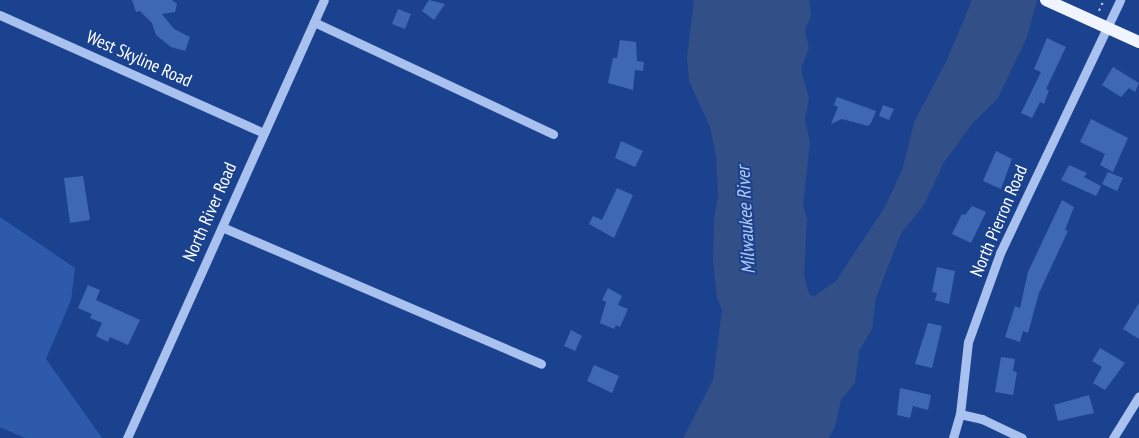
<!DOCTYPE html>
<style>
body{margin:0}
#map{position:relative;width:1139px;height:438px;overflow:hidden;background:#1b428e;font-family:"PT Sans Narrow",sans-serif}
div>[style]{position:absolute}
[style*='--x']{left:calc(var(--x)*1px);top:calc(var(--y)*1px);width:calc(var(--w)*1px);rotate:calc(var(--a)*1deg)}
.green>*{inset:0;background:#2e5aac}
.water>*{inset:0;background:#324f87}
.building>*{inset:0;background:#3f68b4}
.path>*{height:2px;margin-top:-1px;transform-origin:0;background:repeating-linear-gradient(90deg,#a8c1ee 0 2.5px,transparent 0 6.5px)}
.minor>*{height:9px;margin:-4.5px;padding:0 4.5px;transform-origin:4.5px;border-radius:4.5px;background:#a8c1ee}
.major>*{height:12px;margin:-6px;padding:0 6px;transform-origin:6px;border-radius:6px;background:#eff4ff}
span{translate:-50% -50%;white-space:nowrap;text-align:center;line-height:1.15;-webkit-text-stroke:4px #1b428e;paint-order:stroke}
.street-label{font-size:18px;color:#fff}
.water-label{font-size:19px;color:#b4cbf5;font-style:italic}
</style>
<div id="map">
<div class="green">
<div style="clip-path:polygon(0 217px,75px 268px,71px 300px,46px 359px,102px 438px,25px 438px,0 427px)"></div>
</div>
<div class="water">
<div style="clip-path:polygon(694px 0,809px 0,811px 16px,805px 31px,809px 48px,801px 69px,809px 98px,805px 120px,810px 142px,803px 206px,807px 219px,804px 275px,809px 294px,813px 297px,836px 281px,885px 207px,902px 170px,915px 120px,947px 60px,972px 0,1037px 0,1027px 37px,998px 98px,972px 124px,943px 164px,924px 205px,901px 233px,876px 298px,872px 329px,859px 351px,855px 383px,841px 400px,835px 427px,829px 438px,683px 438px,713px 380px,722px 310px,717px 299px,713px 260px,714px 219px,718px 197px,716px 157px,710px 127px,689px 81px,687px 57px)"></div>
</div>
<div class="building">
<div style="clip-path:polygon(132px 0,172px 0,177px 4px,175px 12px,162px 14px,174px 29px,190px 37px,185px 51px,171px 47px,156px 35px,152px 23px,140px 11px,136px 12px)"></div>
<div style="clip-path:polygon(429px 0,445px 4px,434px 20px,422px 11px)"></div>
<div style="clip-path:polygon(398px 9px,411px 14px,405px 29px,392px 24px)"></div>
<div style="clip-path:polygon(1047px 38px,1066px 47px,1046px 89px,1049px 90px,1044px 104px,1040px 102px,1032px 118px,1021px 113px,1041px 72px,1034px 69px)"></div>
<div style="clip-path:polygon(620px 40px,636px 42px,637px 61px,644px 62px,643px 71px,635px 70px,633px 90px,608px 83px,613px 58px,617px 58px)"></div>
<div style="clip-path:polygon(1113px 67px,1139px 83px,1135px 92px,1129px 88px,1121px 97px,1102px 85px)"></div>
<div style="clip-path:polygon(837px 97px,876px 111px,871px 123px,868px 126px,842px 119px,831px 124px,838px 107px,834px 105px)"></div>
<div style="clip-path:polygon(883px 105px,894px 109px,889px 120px,879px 116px)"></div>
<div style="clip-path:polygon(1091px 119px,1128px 138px,1113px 172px,1100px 165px,1105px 154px,1080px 142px)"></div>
<div style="clip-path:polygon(621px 141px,643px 151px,635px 167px,615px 158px)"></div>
<div style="clip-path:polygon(996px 151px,1012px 159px,1001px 189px,983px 181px)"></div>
<div style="clip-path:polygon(1069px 165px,1087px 173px,1084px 177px,1101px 186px,1096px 196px,1061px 180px)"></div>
<div style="clip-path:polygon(1108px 172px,1123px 178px,1117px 191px,1102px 184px)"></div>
<div style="clip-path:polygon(83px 176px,90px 220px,70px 223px,64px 178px)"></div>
<div style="clip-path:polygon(617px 188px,633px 195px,614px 238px,589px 224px,593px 216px,602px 220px)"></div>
<div style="clip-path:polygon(1062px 200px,1074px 207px,1065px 230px,1068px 231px,1039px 293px,1028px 333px,1023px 331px,1020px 342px,1005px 337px,1015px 306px,1020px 308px,1028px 272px)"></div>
<div style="clip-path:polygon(972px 206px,986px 212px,971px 243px,952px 234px,962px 214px,965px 215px)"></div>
<div style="clip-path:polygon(937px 267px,955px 271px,949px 304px,935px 300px,937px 293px,932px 292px)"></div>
<div style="clip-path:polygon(88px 285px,100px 290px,96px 300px,140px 320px,128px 345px,110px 337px,108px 342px,96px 336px,102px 323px,90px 318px,92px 314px,78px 308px)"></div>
<div style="clip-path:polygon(608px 288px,622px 296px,618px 305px,628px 309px,620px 327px,616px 325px,614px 329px,600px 323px,606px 302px,602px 300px)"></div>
<div style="clip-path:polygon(1139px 303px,1139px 339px,1123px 329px)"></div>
<div style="clip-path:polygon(928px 323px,942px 326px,932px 368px,915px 364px)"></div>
<div style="clip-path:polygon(571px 330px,582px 336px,575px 351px,564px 346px)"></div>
<div style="clip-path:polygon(1100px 348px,1125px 363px,1105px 390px,1093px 383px,1102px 367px,1092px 361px)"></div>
<div style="clip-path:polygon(1001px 357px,1015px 359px,1013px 371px,1017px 372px,1013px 395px,995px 392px)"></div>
<div style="clip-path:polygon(594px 365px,619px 376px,612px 393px,587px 381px)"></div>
<div style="clip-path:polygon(900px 388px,931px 395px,928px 410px,913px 406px,910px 418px,897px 415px)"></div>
<div style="clip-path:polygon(1089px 395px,1094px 413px,1058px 421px,1054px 405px)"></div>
</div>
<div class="path">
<div style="--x:1099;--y:11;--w:12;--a:-66"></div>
</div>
<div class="minor">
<div style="--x:0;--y:15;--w:289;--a:24.1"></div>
<div style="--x:314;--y:22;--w:264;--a:25.1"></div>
<div style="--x:222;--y:227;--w:347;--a:23.2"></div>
<div style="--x:960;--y:414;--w:23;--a:13"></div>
<div style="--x:982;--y:419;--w:44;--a:25.4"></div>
<div style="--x:127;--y:438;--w:480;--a:-65.8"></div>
<div style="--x:953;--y:438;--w:25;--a:-74"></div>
<div style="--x:960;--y:414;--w:72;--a:-83.7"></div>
<div style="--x:968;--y:342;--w:95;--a:-70.2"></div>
<div style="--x:1000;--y:253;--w:280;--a:-64.6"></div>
<div style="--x:1113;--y:438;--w:49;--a:-58.2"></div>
</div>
<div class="major">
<div style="--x:1046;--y:0;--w:102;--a:24.3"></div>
</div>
<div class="street-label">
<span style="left:139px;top:59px;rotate:24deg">West Skyline Road</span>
<span style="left:210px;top:212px;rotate:-66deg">North River Road</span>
<span style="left:999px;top:221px;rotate:-67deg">North Pierron Road</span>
</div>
<div class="water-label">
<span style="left:746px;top:220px;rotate:-93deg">Milwaukee River</span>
</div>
</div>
